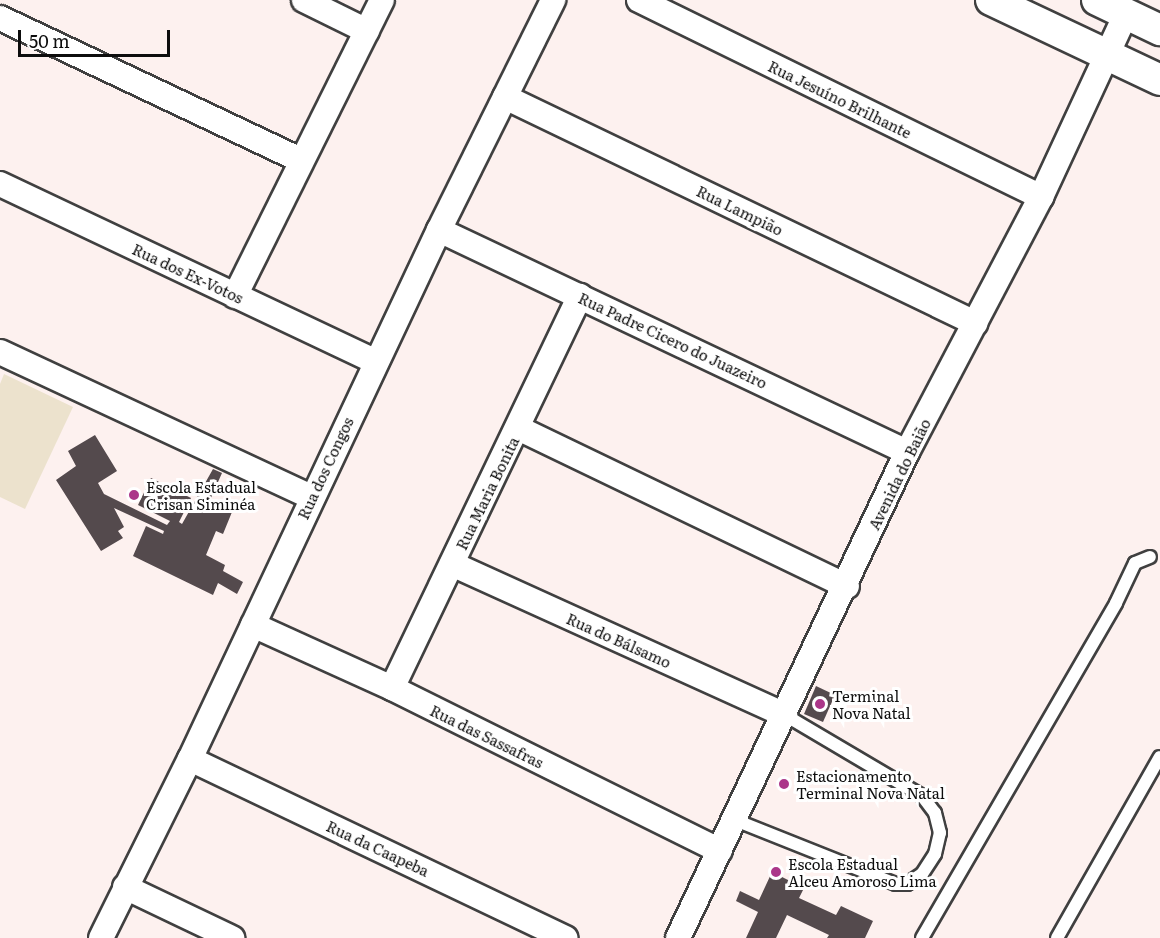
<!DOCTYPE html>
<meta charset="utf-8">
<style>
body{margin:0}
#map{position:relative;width:1160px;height:938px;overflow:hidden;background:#fdf1ef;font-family:Literata,serif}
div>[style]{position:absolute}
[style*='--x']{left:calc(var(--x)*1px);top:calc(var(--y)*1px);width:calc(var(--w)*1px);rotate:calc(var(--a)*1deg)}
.pitch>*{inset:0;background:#ece2cd}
.building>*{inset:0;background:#544a4d}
.roads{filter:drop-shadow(2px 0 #404040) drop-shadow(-2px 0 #404040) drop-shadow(0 2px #404040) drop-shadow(0 -2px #404040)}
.service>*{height:12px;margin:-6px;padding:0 6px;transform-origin:6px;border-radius:6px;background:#fff}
.minor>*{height:24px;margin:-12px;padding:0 12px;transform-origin:12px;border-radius:12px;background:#fff}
.tertiary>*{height:30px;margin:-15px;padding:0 15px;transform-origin:15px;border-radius:15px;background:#fff}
.dots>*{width:16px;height:16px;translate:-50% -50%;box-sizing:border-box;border:3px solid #fff;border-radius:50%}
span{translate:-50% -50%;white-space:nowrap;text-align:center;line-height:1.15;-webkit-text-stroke:6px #fff;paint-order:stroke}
.street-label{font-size:15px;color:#0d0d0d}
.poi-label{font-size:15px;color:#0d0d0d}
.left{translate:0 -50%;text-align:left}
.scale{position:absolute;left:18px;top:30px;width:152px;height:27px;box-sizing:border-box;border:3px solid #0d0d0d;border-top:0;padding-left:8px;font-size:18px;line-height:21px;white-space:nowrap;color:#0d0d0d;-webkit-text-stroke:4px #fff;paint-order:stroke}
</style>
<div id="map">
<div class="pitch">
<div style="clip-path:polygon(4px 374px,73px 407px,25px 509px,0 497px,0 384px)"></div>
</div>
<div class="building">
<div style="clip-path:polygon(95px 435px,117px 471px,98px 483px,104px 494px,167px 525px,170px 521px,138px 505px,151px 478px,191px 498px,179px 522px,182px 524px,213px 469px,222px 473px,210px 500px,232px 512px,223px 534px,216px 531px,206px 555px,225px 565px,223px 571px,243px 582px,237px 594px,218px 583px,213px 595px,133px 556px,146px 526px,163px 534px,164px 531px,114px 508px,124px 527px,118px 531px,123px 538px,101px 551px,56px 480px,76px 466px,68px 451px)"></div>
<div style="clip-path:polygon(816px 686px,835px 695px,823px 722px,804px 714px)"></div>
<div style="clip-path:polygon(772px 872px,804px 888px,799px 898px,836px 915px,841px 906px,873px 921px,865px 938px,827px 938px,829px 935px,787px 915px,776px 938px,746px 938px,758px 912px,736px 901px,740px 891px,759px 900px)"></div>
</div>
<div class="roads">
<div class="service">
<div style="--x:735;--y:820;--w:173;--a:21.7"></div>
<div style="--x:896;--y:884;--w:11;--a:0"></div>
<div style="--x:907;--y:884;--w:18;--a:-34"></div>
<div style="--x:922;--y:874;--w:24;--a:-57"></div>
<div style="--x:935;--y:854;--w:22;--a:-77"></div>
<div style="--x:940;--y:833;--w:21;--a:-104"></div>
<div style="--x:935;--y:813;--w:21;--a:-127"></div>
<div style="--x:922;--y:796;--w:159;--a:-149.4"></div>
<div style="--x:922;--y:938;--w:387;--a:-59.9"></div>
<div style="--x:1116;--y:603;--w:44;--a:-64.6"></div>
<div style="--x:1135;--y:563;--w:16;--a:-22"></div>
<div style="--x:1057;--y:938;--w:208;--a:-60.4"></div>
</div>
<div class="minor">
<div style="--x:304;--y:0;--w:70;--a:26.2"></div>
<div style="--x:639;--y:0;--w:448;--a:26.1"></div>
<div style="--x:0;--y:18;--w:332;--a:25.3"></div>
<div style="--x:505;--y:97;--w:522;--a:25.68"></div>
<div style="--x:0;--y:184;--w:416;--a:25.3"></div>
<div style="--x:439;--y:230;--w:518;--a:25.38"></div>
<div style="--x:235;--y:296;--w:330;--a:-63.6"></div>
<div style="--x:0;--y:352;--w:343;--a:25"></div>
<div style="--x:518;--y:428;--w:365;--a:25.7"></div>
<div style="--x:452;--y:564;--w:366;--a:24.4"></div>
<div style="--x:253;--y:625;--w:153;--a:24.4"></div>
<div style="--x:392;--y:688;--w:366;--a:26.4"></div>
<div style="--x:392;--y:688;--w:435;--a:-64.4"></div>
<div style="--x:190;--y:759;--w:416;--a:25.5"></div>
<div style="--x:125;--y:887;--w:119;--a:25.5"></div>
<div style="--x:101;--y:938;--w:200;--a:-63.6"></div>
<div style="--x:190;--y:759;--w:585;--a:-64.79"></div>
<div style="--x:439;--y:230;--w:257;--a:-63.6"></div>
<div style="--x:678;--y:938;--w:537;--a:-64.77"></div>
<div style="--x:907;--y:452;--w:288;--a:-62.3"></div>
<div style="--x:1041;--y:197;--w:202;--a:-65.1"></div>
</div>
<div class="tertiary">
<div style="--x:991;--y:0;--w:187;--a:25.3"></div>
<div style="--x:1097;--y:0;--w:70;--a:25.5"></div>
</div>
</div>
<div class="dots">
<div style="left:134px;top:495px;background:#ab3689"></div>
<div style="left:820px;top:704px;background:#ab3689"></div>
<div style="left:784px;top:784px;background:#ab3689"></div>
<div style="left:776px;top:872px;background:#ab3689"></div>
</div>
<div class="street-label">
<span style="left:840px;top:99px;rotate:26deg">Rua Jesuíno Brilhante</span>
<span style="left:740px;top:210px;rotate:26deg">Rua Lampião</span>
<span style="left:188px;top:273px;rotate:25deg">Rua dos Ex-Votos</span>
<span style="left:673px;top:340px;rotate:25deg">Rua Padre Cicero do Juazeiro</span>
<span style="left:325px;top:468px;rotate:-65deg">Rua dos Congos</span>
<span style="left:899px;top:474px;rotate:-64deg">Avenida do Baião</span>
<span style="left:487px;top:493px;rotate:-64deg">Rua Maria Bonita</span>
<span style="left:619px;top:640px;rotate:24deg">Rua do Bálsamo</span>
<span style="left:487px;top:736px;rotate:26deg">Rua das Sassafras</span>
<span style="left:378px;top:848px;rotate:25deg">Rua da Caapeba</span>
</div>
<div class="poi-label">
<span class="left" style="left:146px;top:495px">Escola Estadual<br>Crisan Siminéa</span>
<span class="left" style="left:832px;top:704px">Terminal<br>Nova Natal</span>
<span class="left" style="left:796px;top:784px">Estacionamento<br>Terminal Nova Natal</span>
<span class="left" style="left:788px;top:872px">Escola Estadual<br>Alceu Amoroso Lima</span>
</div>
<div class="scale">50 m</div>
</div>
